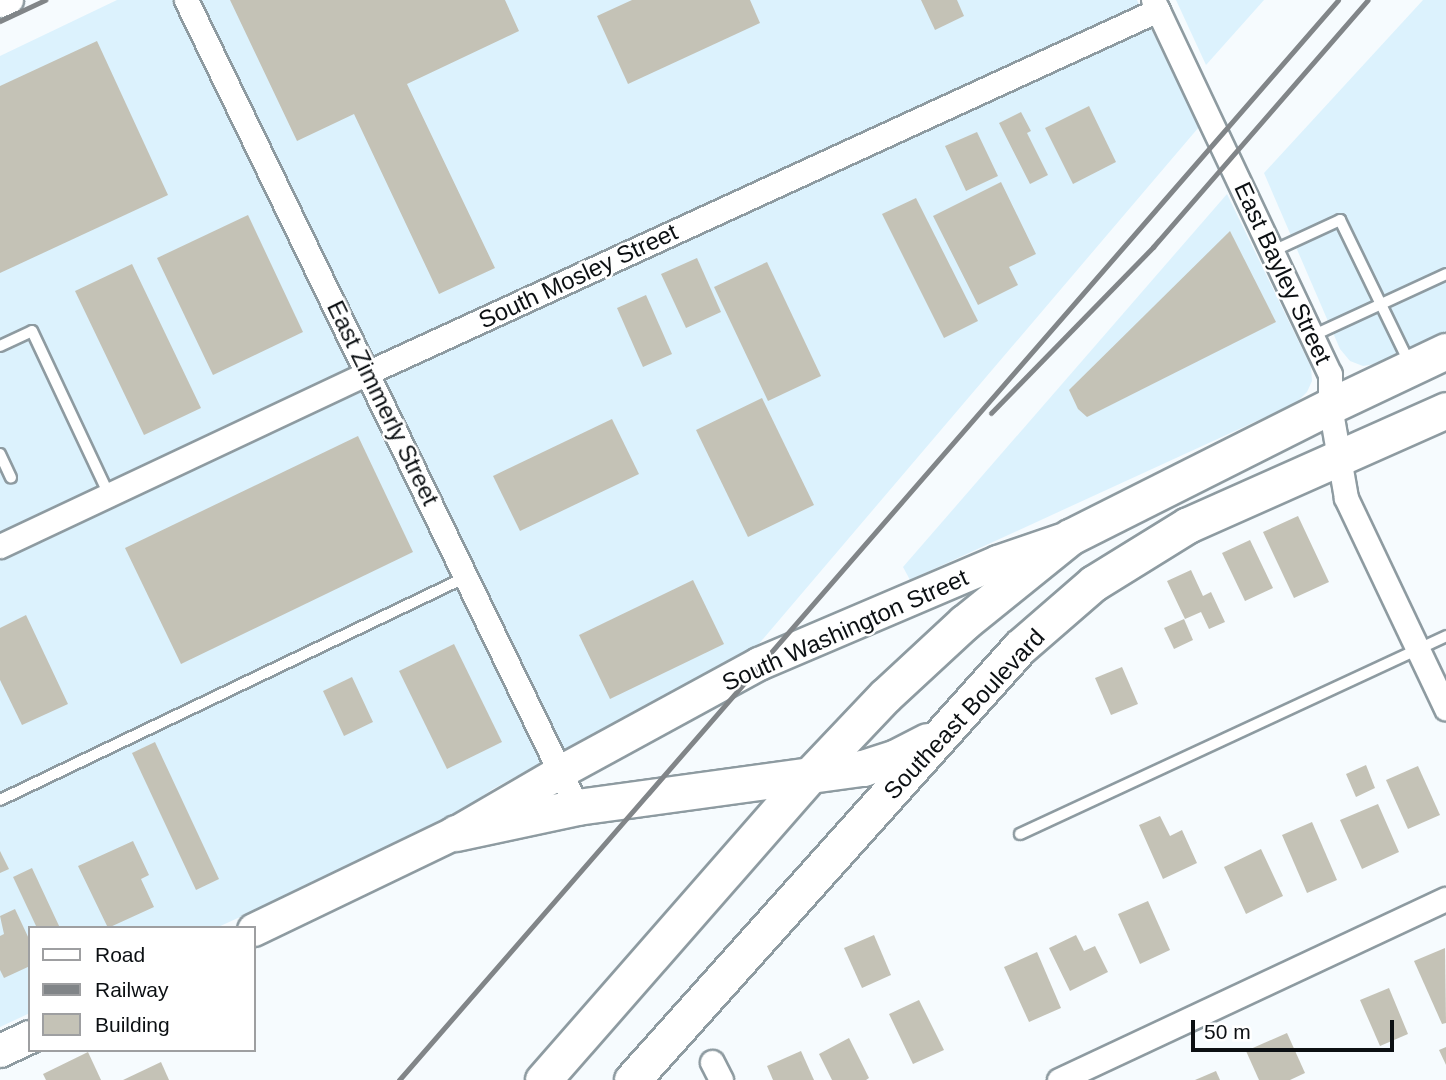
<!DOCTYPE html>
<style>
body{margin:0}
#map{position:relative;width:1446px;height:1080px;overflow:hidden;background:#f6fbfe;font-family:Helvetica,sans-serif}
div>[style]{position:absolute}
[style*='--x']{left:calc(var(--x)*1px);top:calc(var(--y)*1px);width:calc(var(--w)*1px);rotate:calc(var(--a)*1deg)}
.built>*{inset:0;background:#dcf2fd}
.building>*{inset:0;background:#c4c2b6}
.roads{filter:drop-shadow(2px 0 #8e9ba1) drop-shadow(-2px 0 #8e9ba1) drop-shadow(0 2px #8e9ba1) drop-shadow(0 -2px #8e9ba1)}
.lane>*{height:10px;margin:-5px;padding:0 5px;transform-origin:5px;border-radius:5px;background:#fff}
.street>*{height:23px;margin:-11.5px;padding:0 11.5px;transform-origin:11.5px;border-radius:11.5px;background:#fff}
.secondary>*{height:32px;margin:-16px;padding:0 16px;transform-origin:16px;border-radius:16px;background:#fff}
.primary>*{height:35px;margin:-17.5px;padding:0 17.5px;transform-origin:17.5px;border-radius:17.5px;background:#fff}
.rail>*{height:5px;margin:-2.5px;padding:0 2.5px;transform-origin:2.5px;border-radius:2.5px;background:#818588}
span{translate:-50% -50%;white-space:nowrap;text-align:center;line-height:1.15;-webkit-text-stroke:5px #fff;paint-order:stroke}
.street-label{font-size:24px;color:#0c1013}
.legend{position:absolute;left:28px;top:926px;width:228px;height:126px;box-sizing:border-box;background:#fff;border:2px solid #9e9fa1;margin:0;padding:9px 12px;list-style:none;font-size:21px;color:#0c1013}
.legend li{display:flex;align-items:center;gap:14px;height:35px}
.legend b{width:35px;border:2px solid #9e9fa1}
.scale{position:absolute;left:1191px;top:1020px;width:203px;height:32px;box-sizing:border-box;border:4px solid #0c1013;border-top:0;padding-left:9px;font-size:21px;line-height:24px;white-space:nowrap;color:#0c1013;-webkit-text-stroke:5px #fff;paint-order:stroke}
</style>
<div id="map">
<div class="built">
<div style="clip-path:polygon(117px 0,1137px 0,1199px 127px,757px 646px,491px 790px,449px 821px,216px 928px,30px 928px,30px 1013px,0 1027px,0 56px)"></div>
<div style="clip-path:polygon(1176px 0,1264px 0,1206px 65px)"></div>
<div style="clip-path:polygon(1423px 0,1446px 0,1446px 333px,1381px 363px,1363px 366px,1350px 361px,1340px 349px,1264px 173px)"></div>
<div style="clip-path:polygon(1227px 194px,1311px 367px,1312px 381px,1307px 392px,1296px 403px,910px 580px,903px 567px)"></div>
</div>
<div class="building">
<div style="clip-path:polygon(230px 0,505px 0,519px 31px,407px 84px,495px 268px,439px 294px,354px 114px,297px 141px)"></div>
<div style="clip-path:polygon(632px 0,750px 0,760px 23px,628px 84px,597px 16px)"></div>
<div style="clip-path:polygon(921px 0,957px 0,964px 16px,935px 30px)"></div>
<div style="clip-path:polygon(97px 41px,168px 195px,0 273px,0 86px)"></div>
<div style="clip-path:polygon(1089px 106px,1116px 162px,1073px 184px,1045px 128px)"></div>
<div style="clip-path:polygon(1021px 112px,1031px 131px,1027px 133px,1048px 175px,1030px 184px,999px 123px)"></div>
<div style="clip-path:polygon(977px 132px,998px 176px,966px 191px,945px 146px)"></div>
<div style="clip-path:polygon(1001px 182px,1036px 254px,1009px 267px,1018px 285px,978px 305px,933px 216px)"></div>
<div style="clip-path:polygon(916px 198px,978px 321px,944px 338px,882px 214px)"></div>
<div style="clip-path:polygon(248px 215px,303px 332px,213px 375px,157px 258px)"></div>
<div style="clip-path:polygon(1230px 231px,1276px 322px,1087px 417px,1078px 409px,1069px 390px)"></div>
<div style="clip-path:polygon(697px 258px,721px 312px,686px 328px,661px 274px)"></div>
<div style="clip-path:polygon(767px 262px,821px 376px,768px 401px,714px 287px)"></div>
<div style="clip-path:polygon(132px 264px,201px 408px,144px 435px,75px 291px)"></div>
<div style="clip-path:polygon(646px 295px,672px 354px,643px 367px,617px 308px)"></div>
<div style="clip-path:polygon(762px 398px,814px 505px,748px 537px,696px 430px)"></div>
<div style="clip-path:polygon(612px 419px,639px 474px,520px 531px,493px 476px)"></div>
<div style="clip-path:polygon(358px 436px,413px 552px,181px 664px,125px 548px)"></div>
<div style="clip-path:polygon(1298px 516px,1329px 582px,1294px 598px,1263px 532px)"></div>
<div style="clip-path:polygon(1250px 540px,1273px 588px,1245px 601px,1222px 553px)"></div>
<div style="clip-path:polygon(1191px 570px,1203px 596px,1211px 592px,1225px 622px,1209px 629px,1201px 612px,1185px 619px,1167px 581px)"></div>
<div style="clip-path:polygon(693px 580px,724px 644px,610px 699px,579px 635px)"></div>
<div style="clip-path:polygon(26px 615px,68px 704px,22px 725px,0 680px,0 628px)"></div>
<div style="clip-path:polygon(1184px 619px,1193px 640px,1174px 649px,1164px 628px)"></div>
<div style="clip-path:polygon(454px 644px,502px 742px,447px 769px,399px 671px)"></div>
<div style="clip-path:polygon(1122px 667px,1138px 704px,1111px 715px,1095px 678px)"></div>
<div style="clip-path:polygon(352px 677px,373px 722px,344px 736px,323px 691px)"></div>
<div style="clip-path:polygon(155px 742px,219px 879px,196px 890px,132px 753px)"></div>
<div style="clip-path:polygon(1366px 765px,1375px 788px,1356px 797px,1346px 774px)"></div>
<div style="clip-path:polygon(1418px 766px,1440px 815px,1408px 829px,1386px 780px)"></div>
<div style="clip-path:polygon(1378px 804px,1399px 852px,1362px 869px,1340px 820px)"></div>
<div style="clip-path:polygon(1160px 816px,1170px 836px,1182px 830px,1197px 863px,1163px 879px,1139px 825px)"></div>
<div style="clip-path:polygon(1312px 822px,1337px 880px,1307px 893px,1282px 835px)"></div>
<div style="clip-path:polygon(133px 841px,149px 875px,141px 879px,154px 907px,108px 928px,78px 866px)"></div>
<div style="clip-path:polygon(1261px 849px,1283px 896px,1246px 914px,1224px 867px)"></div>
<div style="clip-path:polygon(0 851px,9px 869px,0 873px)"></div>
<div style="clip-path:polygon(32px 868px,60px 928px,37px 928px,13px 877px)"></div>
<div style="clip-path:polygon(1148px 901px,1170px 950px,1140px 964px,1118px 914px)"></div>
<div style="clip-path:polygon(15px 909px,30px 941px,30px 966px,4px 978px,0 970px,0 936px,4px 934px,0 916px)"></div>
<div style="clip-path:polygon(874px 935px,891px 975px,862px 988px,844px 948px)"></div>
<div style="clip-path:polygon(1076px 935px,1084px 951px,1095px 946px,1108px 972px,1070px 991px,1049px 948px)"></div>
<div style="clip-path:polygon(1445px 948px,1446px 1023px,1442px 1024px,1414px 961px)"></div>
<div style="clip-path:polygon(1037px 952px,1061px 1008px,1029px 1022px,1004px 967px)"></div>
<div style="clip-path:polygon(1389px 988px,1408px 1034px,1380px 1046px,1360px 1000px)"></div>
<div style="clip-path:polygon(919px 1000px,944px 1050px,913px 1064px,889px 1014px)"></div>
<div style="clip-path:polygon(1287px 1033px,1305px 1073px,1290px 1080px,1259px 1080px,1246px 1051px)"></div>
<div style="clip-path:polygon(849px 1038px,869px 1078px,866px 1080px,832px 1080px,819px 1054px)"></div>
<div style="clip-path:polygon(1446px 1047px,1446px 1065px,1439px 1050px)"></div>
<div style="clip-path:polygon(801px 1051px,814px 1080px,773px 1080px,767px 1066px)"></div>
<div style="clip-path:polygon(88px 1052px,101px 1080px,46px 1080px,43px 1074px)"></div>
<div style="clip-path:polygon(161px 1062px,169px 1080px,123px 1080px)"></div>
<div style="clip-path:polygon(1216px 1071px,1220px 1080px,1195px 1080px)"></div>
</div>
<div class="roads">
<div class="lane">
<div style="--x:1273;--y:251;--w:74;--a:-24.8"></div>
<div style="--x:1340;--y:220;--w:158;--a:64.1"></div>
<div style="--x:1312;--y:336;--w:148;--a:-24.8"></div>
<div style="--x:0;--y:346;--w:35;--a:-25"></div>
<div style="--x:32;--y:331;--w:181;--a:64.8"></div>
<div style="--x:0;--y:454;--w:26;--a:65"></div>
<div style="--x:0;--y:800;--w:517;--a:-25.57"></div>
<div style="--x:1020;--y:834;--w:470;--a:-24.9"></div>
</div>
<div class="street">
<div style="--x:186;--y:0;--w:897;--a:64.15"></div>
<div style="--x:1153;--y:0;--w:414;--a:64.7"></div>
<div style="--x:1330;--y:374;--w:32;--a:90"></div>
<div style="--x:1330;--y:406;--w:93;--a:80.1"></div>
<div style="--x:1346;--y:498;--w:233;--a:64.6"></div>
<div style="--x:0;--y:5;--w:12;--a:-24"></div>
<div style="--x:0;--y:546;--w:408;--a:-25.2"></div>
<div style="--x:369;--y:372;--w:868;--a:-24.65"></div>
<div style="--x:712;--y:1062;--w:20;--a:63"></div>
<div style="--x:1059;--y:1080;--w:427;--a:-25.1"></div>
</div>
<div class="secondary">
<div style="--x:254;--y:930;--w:224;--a:-25.7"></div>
<div style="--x:456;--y:833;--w:119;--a:-30.2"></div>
<div style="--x:559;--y:773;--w:228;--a:-28.6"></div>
<div style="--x:759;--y:664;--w:260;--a:-23.1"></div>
<div style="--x:998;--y:562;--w:68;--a:-19"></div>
<div style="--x:0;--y:1051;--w:33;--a:-25"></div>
</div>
<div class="primary">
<div style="--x:456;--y:833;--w:124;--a:-12.1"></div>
<div style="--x:577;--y:807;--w:289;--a:-7.8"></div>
<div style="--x:863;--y:768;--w:35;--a:-18"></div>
<div style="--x:896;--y:757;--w:35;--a:-27"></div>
<div style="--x:543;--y:1080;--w:403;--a:-48.8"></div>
<div style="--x:808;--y:777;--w:112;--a:-46.5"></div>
<div style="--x:885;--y:696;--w:109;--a:-42.8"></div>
<div style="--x:965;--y:622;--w:135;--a:-39"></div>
<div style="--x:1070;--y:537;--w:291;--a:-26.7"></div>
<div style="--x:1330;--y:406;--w:128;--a:-25.4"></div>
<div style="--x:632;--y:1080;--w:581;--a:-48.14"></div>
<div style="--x:1020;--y:647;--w:98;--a:-40.9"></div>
<div style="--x:1094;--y:583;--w:110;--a:-31.7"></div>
<div style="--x:1188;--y:525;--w:282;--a:-24"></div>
</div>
</div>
<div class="rail">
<div style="--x:0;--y:21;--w:50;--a:-25"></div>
<div style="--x:991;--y:413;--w:232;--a:-45.7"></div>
<div style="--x:1153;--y:247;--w:327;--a:-49"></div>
<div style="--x:399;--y:1080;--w:1431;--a:-48.99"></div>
</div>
<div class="street-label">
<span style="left:1283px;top:273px;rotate:65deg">East Bayley Street</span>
<span style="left:578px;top:276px;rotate:-25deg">South Mosley Street</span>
<span style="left:383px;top:403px;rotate:64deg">East Zimmerly Street</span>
<span style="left:845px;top:630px;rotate:-24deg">South Washington Street</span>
<span style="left:964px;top:714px;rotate:-47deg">Southeast Boulevard</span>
</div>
<ul class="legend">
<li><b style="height:9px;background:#fff"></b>Road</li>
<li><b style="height:9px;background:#818588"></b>Railway</li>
<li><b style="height:19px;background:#c4c2b6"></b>Building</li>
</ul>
<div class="scale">50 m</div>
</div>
